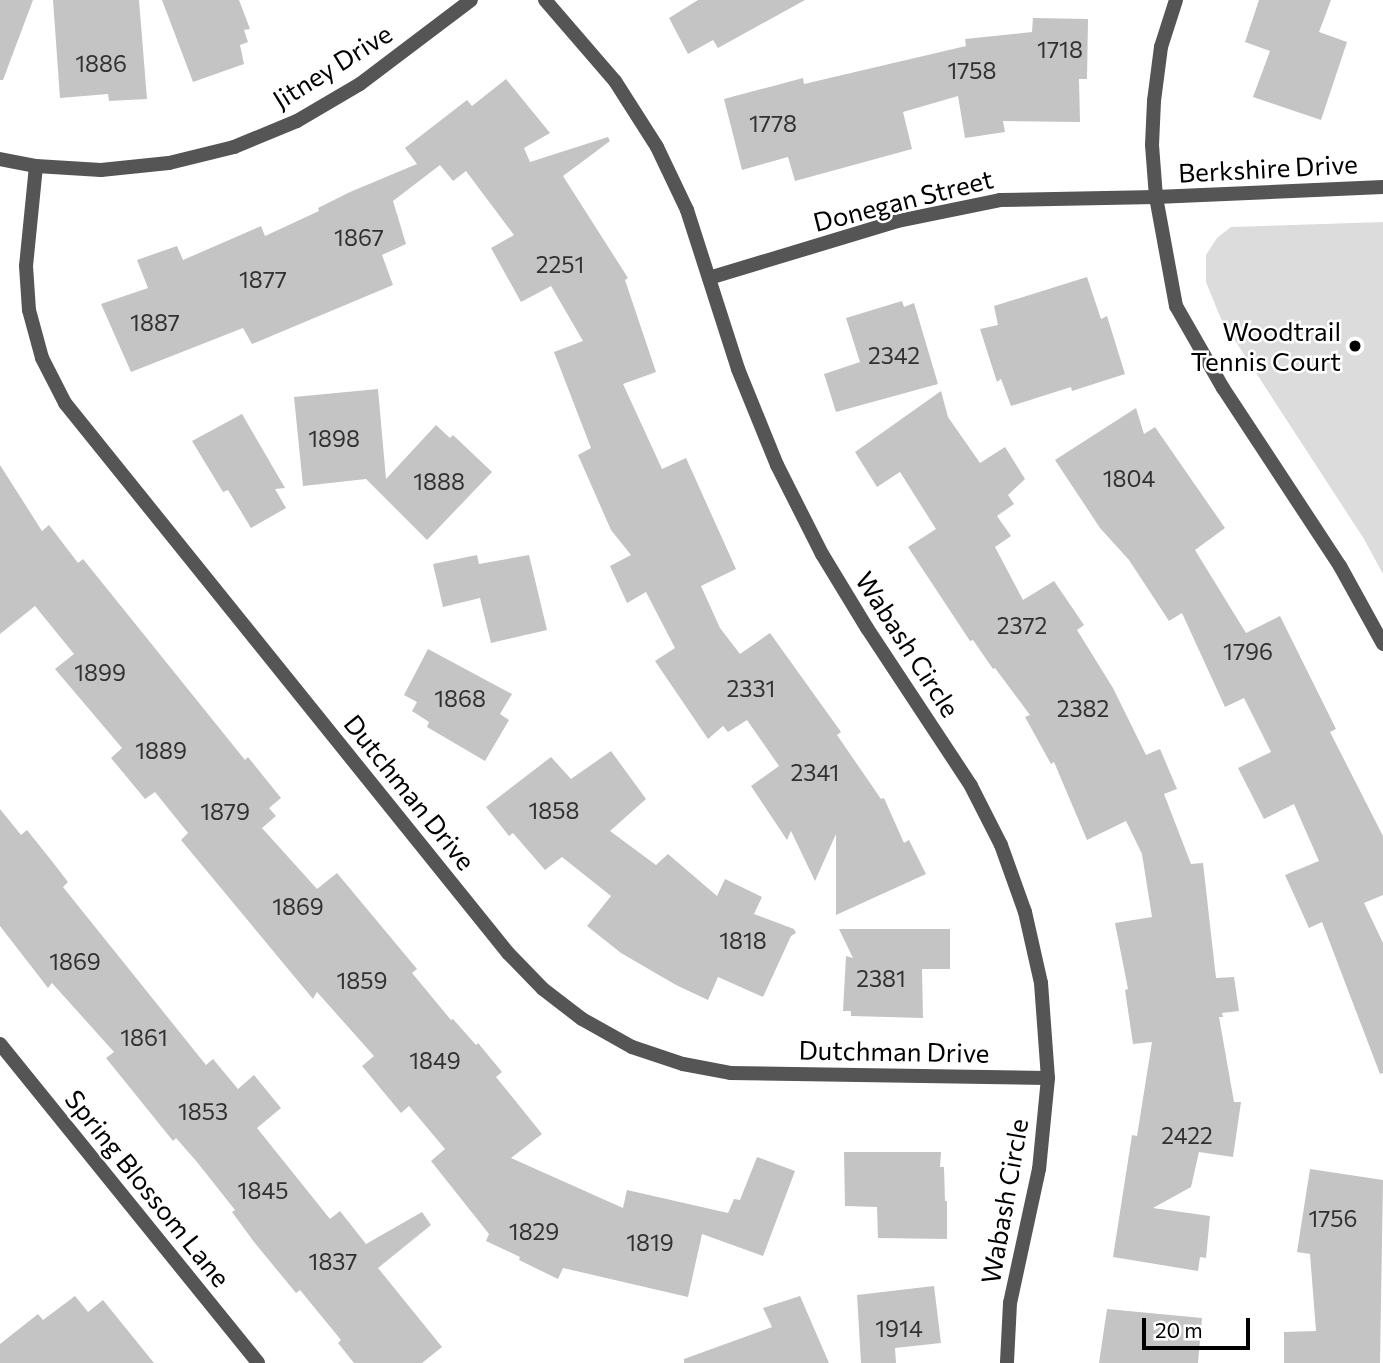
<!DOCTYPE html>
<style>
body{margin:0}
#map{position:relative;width:1383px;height:1363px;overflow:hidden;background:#fff;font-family:Commissioner,sans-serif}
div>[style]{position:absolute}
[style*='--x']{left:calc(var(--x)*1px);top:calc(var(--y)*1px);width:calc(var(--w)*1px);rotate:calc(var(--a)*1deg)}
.green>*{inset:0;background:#dcdcdc}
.building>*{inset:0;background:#c4c4c4}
.minor>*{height:14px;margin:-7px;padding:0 7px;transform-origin:7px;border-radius:7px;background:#555}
.dots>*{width:19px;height:19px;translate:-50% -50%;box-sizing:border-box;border:4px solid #fff;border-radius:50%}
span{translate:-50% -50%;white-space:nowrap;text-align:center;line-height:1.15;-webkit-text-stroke:5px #fff;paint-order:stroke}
.number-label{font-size:23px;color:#313131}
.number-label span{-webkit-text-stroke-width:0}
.street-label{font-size:26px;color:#000}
.poi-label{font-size:26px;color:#000}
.right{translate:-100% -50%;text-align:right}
.scale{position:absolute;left:1142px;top:1318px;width:108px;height:32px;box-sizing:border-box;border:4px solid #000;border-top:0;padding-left:9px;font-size:21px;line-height:24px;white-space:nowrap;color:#000;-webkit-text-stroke:5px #fff;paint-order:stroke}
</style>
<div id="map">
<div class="green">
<div style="clip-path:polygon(1383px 222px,1383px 574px,1364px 539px,1221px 319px,1206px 282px,1206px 255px,1217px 238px,1231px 227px)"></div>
</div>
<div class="building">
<div style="clip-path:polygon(0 0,33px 0,3px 80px,0 80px)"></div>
<div style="clip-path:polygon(53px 0,139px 0,147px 99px,109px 101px,108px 94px,60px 98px)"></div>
<div style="clip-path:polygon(162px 0,239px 0,250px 29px,244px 30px,248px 42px,240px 45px,244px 64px,193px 82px)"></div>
<div style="clip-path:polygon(698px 0,805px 0,718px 48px,713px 40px,688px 54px,669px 18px)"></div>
<div style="clip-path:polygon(1259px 0,1331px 0,1319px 32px,1347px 42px,1321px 120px,1253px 97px,1270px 51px,1245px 42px)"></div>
<div style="clip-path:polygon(1033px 18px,1088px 19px,1087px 79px,1079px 79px,1080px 122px,1003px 121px,1005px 132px,965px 138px,958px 96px,903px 112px,912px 149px,795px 181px,788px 157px,742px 170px,724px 99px,803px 78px,804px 84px,966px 46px,965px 39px,1032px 32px)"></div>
<div style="clip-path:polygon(506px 79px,550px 133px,524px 148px,530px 162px,608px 137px,610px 141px,563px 176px,628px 278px,625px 280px,656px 372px,623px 384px,662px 469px,686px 458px,736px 569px,701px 586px,720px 628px,740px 654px,770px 633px,841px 732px,837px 735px,881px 799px,884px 798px,904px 843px,909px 840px,926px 874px,836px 915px,836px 834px,815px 881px,791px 831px,787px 840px,751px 786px,779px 766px,747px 720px,728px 732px,723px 726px,708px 739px,655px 661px,675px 648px,646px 592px,627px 603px,610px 566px,631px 555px,611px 530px,578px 455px,591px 448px,554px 352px,583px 341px,551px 286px,521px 302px,491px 248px,514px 235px,466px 171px,453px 181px,440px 165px,393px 201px,406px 244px,382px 255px,393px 285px,252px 344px,243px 328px,131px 372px,101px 304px,148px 288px,137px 260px,177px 246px,183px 260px,261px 226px,265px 236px,319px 211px,318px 208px,350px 192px,417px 164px,405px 148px,467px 100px,472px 106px)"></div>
<div style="clip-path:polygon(1087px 277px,1101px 319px,1107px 316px,1125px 374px,1072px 391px,1071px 387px,1011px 406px,1001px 379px,997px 382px,980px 329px,998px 325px,994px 306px)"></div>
<div style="clip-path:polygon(902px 301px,904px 307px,914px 303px,938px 384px,836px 412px,824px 374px,860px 362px,846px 318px)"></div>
<div style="clip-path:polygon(378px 389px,386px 479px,436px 425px,450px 438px,453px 435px,492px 472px,427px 540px,366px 479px,303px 486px,294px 397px)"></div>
<div style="clip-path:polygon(941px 391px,948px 417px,980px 463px,1005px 447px,1025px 479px,1008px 495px,1014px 504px,997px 516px,1011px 536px,995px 547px,1023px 600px,1054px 581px,1084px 625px,1077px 630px,1113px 688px,1146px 755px,1160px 749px,1177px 789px,1164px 794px,1191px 864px,1203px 863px,1216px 978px,1234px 977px,1239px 1011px,1222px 1013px,1223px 1017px,1219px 1017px,1234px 1102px,1241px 1102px,1233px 1157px,1199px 1152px,1191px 1187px,1153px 1208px,1210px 1216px,1206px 1258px,1200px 1257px,1198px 1271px,1113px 1257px,1132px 1135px,1137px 1136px,1152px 1042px,1133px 1044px,1125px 990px,1128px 989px,1115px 923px,1152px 917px,1142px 854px,1126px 821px,1087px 840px,1054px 762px,1051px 764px,1025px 717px,1030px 715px,995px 668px,993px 669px,973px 640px,970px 641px,908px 547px,936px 529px,900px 472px,877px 487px,855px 452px)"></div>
<div style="clip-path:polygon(1136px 408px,1144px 434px,1155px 427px,1225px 528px,1195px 550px,1246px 633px,1280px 616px,1336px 729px,1330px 732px,1383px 836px,1383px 895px,1364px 903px,1383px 943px,1383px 1073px,1380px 1074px,1322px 922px,1309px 928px,1285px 875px,1319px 861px,1294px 804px,1264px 819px,1238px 768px,1271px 752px,1244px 698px,1225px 707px,1182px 613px,1169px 621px,1129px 560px,1100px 528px,1055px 460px)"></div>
<div style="clip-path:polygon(242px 414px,285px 488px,275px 489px,286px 508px,251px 528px,228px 490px,223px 492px,192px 441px)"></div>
<div style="clip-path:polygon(0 465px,42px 531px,49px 525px,78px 563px,83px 559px,245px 760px,248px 757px,281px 798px,269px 808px,276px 816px,262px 828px,317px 889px,337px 873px,417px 969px,412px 973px,451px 1020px,453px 1019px,476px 1045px,478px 1043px,502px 1072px,496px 1077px,542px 1134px,511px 1158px,623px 1208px,627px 1190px,728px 1213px,734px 1199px,740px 1200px,757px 1157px,795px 1171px,763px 1256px,702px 1234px,688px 1297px,563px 1268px,558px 1279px,519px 1260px,520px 1257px,486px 1241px,489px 1234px,431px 1161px,445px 1149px,409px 1106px,401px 1113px,362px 1066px,374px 1056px,317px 992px,313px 999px,181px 840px,188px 833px,155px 792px,145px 799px,111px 758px,122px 748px,55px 669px,74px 654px,35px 606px,0 634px)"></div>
<div style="clip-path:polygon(477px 555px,479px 564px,529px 555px,547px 630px,491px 643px,480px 598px,443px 607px,433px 564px)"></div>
<div style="clip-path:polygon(428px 649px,512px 694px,500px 714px,509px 720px,485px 761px,427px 727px,429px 722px,412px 711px,417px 702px,404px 695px)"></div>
<div style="clip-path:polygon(611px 751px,646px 799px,610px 831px,656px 865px,668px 854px,717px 896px,725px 879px,762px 897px,754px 914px,794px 929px,796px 933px,791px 936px,763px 997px,718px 977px,708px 1000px,676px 985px,621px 953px,587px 926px,611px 896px,562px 857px,545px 870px,513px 833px,509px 836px,486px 807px,551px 757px,571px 779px)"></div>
<div style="clip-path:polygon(0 809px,21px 835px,27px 830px,51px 860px,68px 882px,63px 887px,206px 1065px,213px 1059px,238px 1089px,254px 1075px,281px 1108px,257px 1128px,330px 1219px,340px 1211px,366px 1244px,422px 1212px,431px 1225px,378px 1268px,442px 1347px,422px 1363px,354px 1363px,338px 1343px,341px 1340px,300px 1290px,296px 1293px,254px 1242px,232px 1212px,235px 1210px,197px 1162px,176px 1138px,173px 1141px,106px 1058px,114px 1052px,52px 983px,48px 988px,0 926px)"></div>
<div style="clip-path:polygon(839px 929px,950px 929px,950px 969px,922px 969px,923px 1018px,851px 1016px,851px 1011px,843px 1011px,846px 956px,853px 958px)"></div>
<div style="clip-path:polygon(844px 1152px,941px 1152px,940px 1167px,944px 1167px,945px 1201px,947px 1201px,947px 1239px,878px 1238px,877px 1207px,845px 1206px)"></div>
<div style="clip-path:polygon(1310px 1169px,1383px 1180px,1380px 1363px,1284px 1363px,1284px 1332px,1316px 1331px,1310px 1254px,1297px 1252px)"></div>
<div style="clip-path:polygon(934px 1286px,941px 1343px,895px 1348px,896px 1363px,861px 1363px,857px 1295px)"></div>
<div style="clip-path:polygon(75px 1296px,88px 1312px,103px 1300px,154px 1363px,0 1363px,0 1344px,38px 1314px,43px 1320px)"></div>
<div style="clip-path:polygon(800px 1296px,829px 1363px,684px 1363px,684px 1359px,772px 1327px,763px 1308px)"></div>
<div style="clip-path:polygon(1107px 1309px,1202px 1318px,1198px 1363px,1099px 1363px)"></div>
</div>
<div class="minor">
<div style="--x:545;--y:0;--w:107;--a:49.2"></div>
<div style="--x:615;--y:81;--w:78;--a:57.5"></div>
<div style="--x:657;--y:147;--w:70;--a:64.5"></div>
<div style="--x:687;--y:210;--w:167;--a:72.2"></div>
<div style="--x:738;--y:369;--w:104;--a:67.9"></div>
<div style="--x:777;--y:465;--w:100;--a:63.2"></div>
<div style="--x:822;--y:554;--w:87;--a:58.7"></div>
<div style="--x:867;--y:628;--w:189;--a:56.6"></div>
<div style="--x:971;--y:786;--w:66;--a:63"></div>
<div style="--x:1001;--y:845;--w:71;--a:70.3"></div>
<div style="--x:1025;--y:912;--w:73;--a:77.3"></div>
<div style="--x:1041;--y:983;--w:95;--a:85.8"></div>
<div style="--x:1048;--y:1078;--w:91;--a:95.6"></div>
<div style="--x:1039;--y:1169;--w:137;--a:102.2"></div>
<div style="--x:1010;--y:1303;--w:60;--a:92.9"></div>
<div style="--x:1176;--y:0;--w:49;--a:107.7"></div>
<div style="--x:1161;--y:47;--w:54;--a:97.4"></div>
<div style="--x:1154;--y:101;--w:44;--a:92.6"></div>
<div style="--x:1152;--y:145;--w:52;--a:85.6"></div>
<div style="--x:1156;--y:197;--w:111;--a:79.6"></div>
<div style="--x:1176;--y:306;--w:95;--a:60.2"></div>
<div style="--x:1223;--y:388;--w:213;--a:56.7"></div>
<div style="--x:1340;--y:566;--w:89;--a:61.1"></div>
<div style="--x:0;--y:159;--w:37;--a:11"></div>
<div style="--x:36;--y:166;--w:65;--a:3.5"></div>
<div style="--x:101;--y:170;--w:68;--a:-5.9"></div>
<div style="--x:169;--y:163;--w:67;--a:-13.8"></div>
<div style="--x:234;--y:147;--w:68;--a:-22.4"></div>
<div style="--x:297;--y:121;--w:73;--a:-30.4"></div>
<div style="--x:360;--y:84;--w:139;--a:-37.1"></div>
<div style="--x:36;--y:166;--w:100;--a:95.7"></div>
<div style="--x:26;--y:266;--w:44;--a:86.1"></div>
<div style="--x:29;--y:310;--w:50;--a:74.8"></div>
<div style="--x:42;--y:358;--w:51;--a:62.9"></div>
<div style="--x:65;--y:403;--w:706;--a:51.15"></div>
<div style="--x:508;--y:953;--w:50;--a:45.8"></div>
<div style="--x:543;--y:989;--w:49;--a:37.6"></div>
<div style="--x:582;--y:1019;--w:57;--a:29.2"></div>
<div style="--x:632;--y:1047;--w:54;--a:18.4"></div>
<div style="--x:683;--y:1064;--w:48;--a:10.8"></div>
<div style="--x:730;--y:1073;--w:318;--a:0.9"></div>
<div style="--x:709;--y:278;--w:197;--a:-16.8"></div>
<div style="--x:898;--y:221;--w:104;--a:-11.6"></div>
<div style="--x:1000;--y:200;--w:156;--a:-1.1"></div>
<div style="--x:1156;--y:197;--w:227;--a:-2.5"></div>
<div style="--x:0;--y:1044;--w:410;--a:51"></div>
</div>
<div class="dots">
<div style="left:1355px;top:346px;background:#000"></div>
</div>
<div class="number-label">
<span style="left:1060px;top:49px">1718</span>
<span style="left:101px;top:63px">1886</span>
<span style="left:972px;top:70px">1758</span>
<span style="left:773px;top:123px">1778</span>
<span style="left:359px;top:237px">1867</span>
<span style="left:560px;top:264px">2251</span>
<span style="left:263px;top:279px">1877</span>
<span style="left:155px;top:322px">1887</span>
<span style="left:894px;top:355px">2342</span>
<span style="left:334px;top:438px">1898</span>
<span style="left:1129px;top:478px">1804</span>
<span style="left:439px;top:481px">1888</span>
<span style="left:1022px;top:625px">2372</span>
<span style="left:1248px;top:651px">1796</span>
<span style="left:100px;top:672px">1899</span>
<span style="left:751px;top:688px">2331</span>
<span style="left:460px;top:698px">1868</span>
<span style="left:1083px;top:708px">2382</span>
<span style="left:161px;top:750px">1889</span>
<span style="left:815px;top:772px">2341</span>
<span style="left:554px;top:810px">1858</span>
<span style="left:225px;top:811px">1879</span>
<span style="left:298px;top:906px">1869</span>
<span style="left:743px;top:940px">1818</span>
<span style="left:75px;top:961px">1869</span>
<span style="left:881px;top:978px">2381</span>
<span style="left:362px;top:980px">1859</span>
<span style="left:144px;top:1037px">1861</span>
<span style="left:435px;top:1060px">1849</span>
<span style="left:203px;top:1111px">1853</span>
<span style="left:1187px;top:1135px">2422</span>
<span style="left:263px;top:1190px">1845</span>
<span style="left:1333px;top:1218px">1756</span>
<span style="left:534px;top:1231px">1829</span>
<span style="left:650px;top:1242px">1819</span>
<span style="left:333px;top:1261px">1837</span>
<span style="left:899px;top:1328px">1914</span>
</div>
<div class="street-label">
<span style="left:332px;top:66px;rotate:-32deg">Jitney Drive</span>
<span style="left:1268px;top:168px;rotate:-3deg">Berkshire Drive</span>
<span style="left:903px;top:200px;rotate:-14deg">Donegan Street</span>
<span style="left:908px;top:644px;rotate:57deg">Wabash Circle</span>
<span style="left:410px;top:792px;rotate:51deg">Dutchman Drive</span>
<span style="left:894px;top:1051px;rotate:1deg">Dutchman Drive</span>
<span style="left:148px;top:1188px;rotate:51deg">Spring Blossom Lane</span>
<span style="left:1004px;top:1201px;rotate:-80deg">Wabash Circle</span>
</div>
<div class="poi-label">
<span class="right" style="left:1341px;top:346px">Woodtrail<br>Tennis Court</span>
</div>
<div class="scale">20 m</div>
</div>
